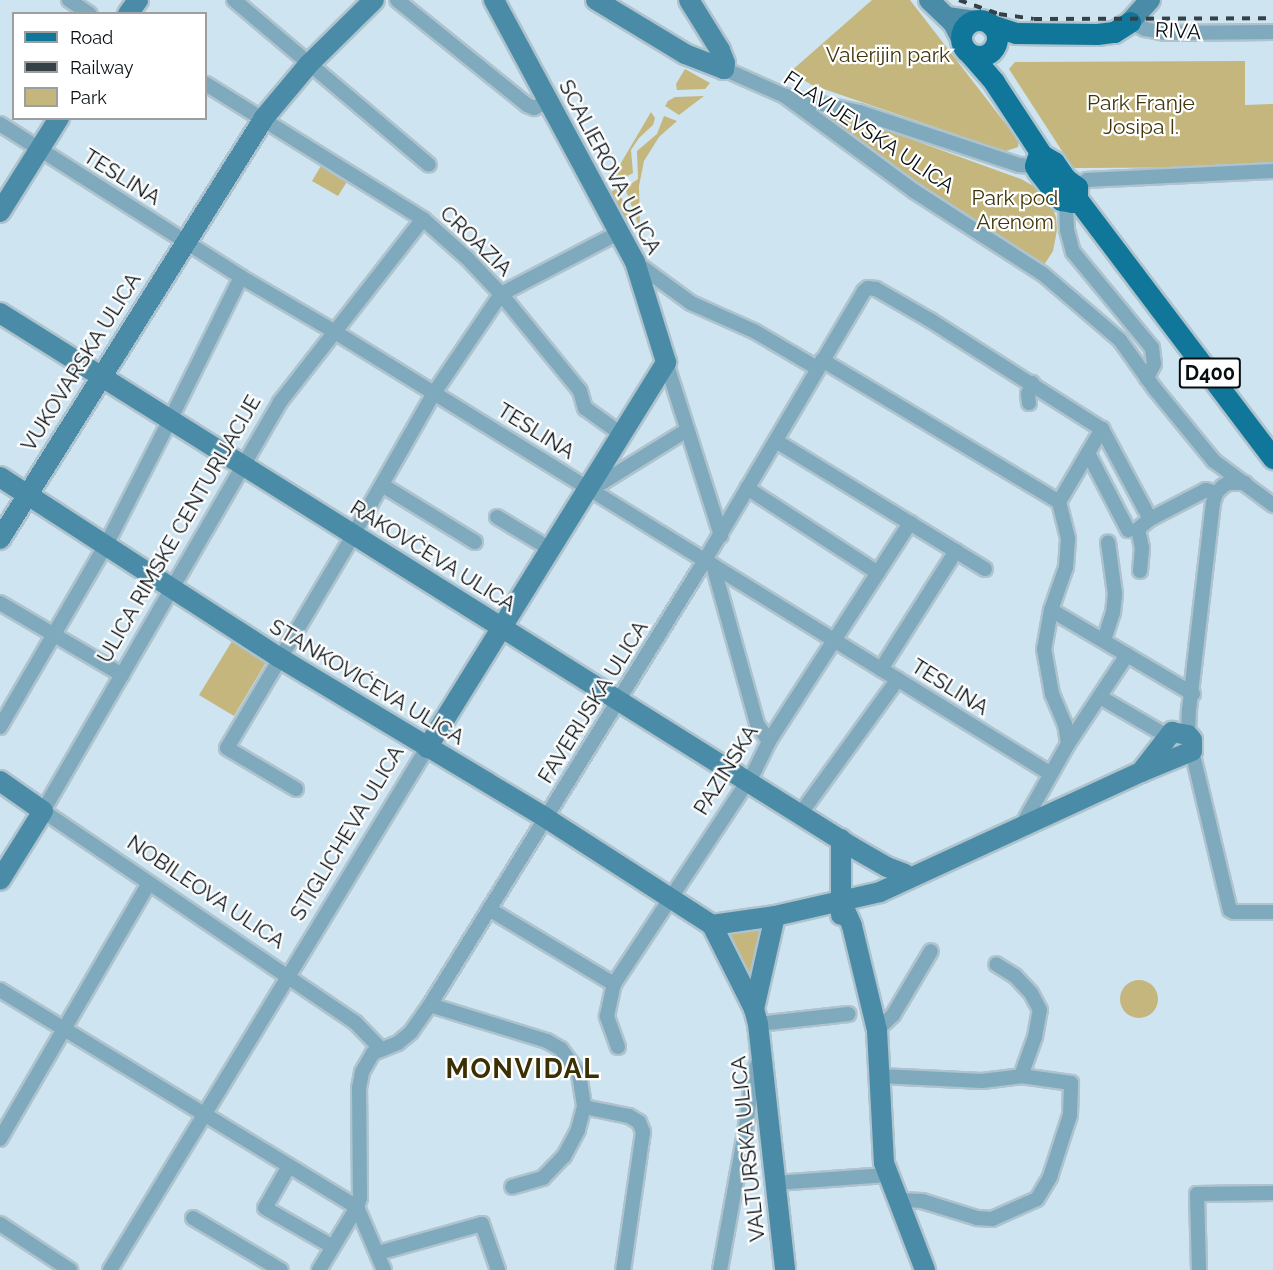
<!DOCTYPE html>
<meta charset="utf-8">
<style>
body{margin:0}
#map{position:relative;width:1273px;height:1270px;overflow:hidden;background:#cee5f1;font-family:Raleway,sans-serif}
div>[style]{position:absolute}
[style*='--x']{left:calc(var(--x)*1px);top:calc(var(--y)*1px);width:calc(var(--w)*1px);rotate:calc(var(--a)*1deg)}
.green>*{inset:0;background:#c4b67c}
.round{border-radius:50%}
.roads{filter:drop-shadow(2px 0 #aec3cd) drop-shadow(-2px 0 #aec3cd) drop-shadow(0 2px #aec3cd) drop-shadow(0 -2px #aec3cd)}
.street>*{height:14px;margin:-7px;padding:0 7px;transform-origin:7px;border-radius:7px;background:#7fa9bc}
.secondary>*{height:20px;margin:-10px;padding:0 10px;transform-origin:10px;border-radius:10px;background:#4a8ca8}
.primary>*{height:21px;margin:-10.5px;padding:0 10.5px;transform-origin:10.5px;border-radius:10.5px;background:#10779a}
.primary>.ring{margin:-10.5px;padding:0;box-sizing:content-box;background:none;border:21px solid #10779a;border-radius:50%}
.rail>*{height:4px;margin-top:-2px;transform-origin:0;background:repeating-linear-gradient(90deg,#364147 0 8px,transparent 0 16px)}
span{translate:-50% -50%;white-space:nowrap;text-align:center;line-height:1.15;-webkit-text-stroke:4.5px #fff;paint-order:stroke}
.shield-label span{padding:2px 4px;background:#fff;border:2px solid;border-radius:4px;-webkit-text-stroke-width:0}
.shield-label{font-size:20px;color:#070e12;font-weight:700}
.street-label{font-size:21px;color:#070e12}
.park-label{font-size:21px;color:#3f360c}
.district-label{font-size:27px;color:#3a3004;font-weight:700;letter-spacing:1.5px}
.legend{position:absolute;left:12px;top:12px;width:195px;height:108px;box-sizing:border-box;background:#fff;border:2px solid #9c9fa0;margin:0;padding:8px 10px;list-style:none;font-size:18px;color:#070e12}
.legend li{display:flex;align-items:center;gap:12px;height:30px}
.legend b{width:30px;border:2px solid #9c9fa0}
</style>
<div id="map">
<div class="green">
<div style="clip-path:polygon(872px 0,910px 0,1019px 141px,1018px 147px,1006px 151px,996px 148px,812px 85px,790px 72px)"></div>
<div style="clip-path:polygon(1245px 61px,1245px 105px,1273px 104px,1273px 167px,1073px 168px,1009px 69px,1015px 62px)"></div>
<div style="clip-path:polygon(685px 69px,710px 83px,705px 89px,677px 90px,676px 84px)"></div>
<div style="clip-path:polygon(704px 96px,679px 115px,665px 106px,668px 101px,675px 97px)"></div>
<div style="clip-path:polygon(814px 104px,1021px 179px,1039px 189px,1049px 200px,1056px 217px,1057px 230px,1053px 251px,1044px 265px,920px 185px,814px 108px)"></div>
<div style="clip-path:polygon(651px 112px,655px 118px,653px 125px,639px 138px,631px 150px,633px 173px,614px 183px,611px 180px)"></div>
<div style="clip-path:polygon(664px 116px,677px 121px,659px 137px,644px 161px,639px 186px,640px 229px,625px 188px,638px 179px,637px 151px,657px 134px)"></div>
<div style="clip-path:polygon(322px 164px,348px 180px,338px 196px,312px 181px)"></div>
<div style="clip-path:polygon(616px 189px,630px 212px,630px 218px,625px 221px,610px 192px)"></div>
<div style="clip-path:polygon(234px 638px,268px 659px,234px 716px,199px 695px)"></div>
<div style="clip-path:polygon(769px 920px,748px 989px,725px 928px)"></div>
<div class="round" style="left:1120px;top:980px;width:38px;height:38px"></div>
</div>
<div class="roads">
<div class="street">
<div style="--x:69;--y:0;--w:25;--a:34"></div>
<div style="--x:234;--y:0;--w:255;--a:40.2"></div>
<div style="--x:397;--y:0;--w:167;--a:38.9"></div>
<div style="--x:527;--y:105;--w:8;--a:23"></div>
<div style="--x:534;--y:108;--w:16;--a:-27"></div>
<div style="--x:1130;--y:22;--w:17;--a:25"></div>
<div style="--x:1145;--y:29;--w:21;--a:11"></div>
<div style="--x:1166;--y:33;--w:107;--a:-0.5"></div>
<div style="--x:724;--y:69;--w:67;--a:23.9"></div>
<div style="--x:785;--y:96;--w:160;--a:36.4"></div>
<div style="--x:914;--y:191;--w:153;--a:32.8"></div>
<div style="--x:1043;--y:274;--w:101;--a:40.6"></div>
<div style="--x:1120;--y:340;--w:60;--a:54.5"></div>
<div style="--x:1155;--y:389;--w:93;--a:50.7"></div>
<div style="--x:1214;--y:461;--w:74;--a:36.7"></div>
<div style="--x:206;--y:84;--w:256;--a:31.9"></div>
<div style="--x:423;--y:219;--w:59;--a:41.6"></div>
<div style="--x:467;--y:258;--w:50;--a:46.6"></div>
<div style="--x:501;--y:294;--w:125;--a:50.8"></div>
<div style="--x:580;--y:391;--w:18;--a:74"></div>
<div style="--x:585;--y:408;--w:44;--a:35.8"></div>
<div style="--x:785;--y:96;--w:76;--a:12.2"></div>
<div style="--x:859;--y:112;--w:169;--a:18.3"></div>
<div style="--x:1019;--y:165;--w:16;--a:4"></div>
<div style="--x:0;--y:124;--w:285;--a:32.4"></div>
<div style="--x:241;--y:277;--w:109;--a:30.3"></div>
<div style="--x:335;--y:332;--w:841;--a:31.69"></div>
<div style="--x:1077;--y:187;--w:12;--a:-35"></div>
<div style="--x:1087;--y:180;--w:186;--a:-2.8"></div>
<div style="--x:1066;--y:202;--w:28;--a:88"></div>
<div style="--x:1067;--y:230;--w:23;--a:75"></div>
<div style="--x:1073;--y:252;--w:124;--a:50.5"></div>
<div style="--x:1152;--y:348;--w:16;--a:83"></div>
<div style="--x:1154;--y:364;--w:16;--a:117"></div>
<div style="--x:635;--y:262;--w:69;--a:36.2"></div>
<div style="--x:691;--y:303;--w:69;--a:24"></div>
<div style="--x:754;--y:331;--w:73;--a:30.4"></div>
<div style="--x:822;--y:360;--w:276;--a:30.9"></div>
<div style="--x:666;--y:362;--w:182;--a:72.4"></div>
<div style="--x:1029;--y:403;--w:9;--a:-96"></div>
<div style="--x:1028;--y:394;--w:12;--a:-70"></div>
<div style="--x:174;--y:412;--w:151;--a:-63.6"></div>
<div style="--x:776;--y:441;--w:245;--a:31.5"></div>
<div style="--x:1088;--y:453;--w:87;--a:62.5"></div>
<div style="--x:382;--y:485;--w:109;--a:31.5"></div>
<div style="--x:588;--y:487;--w:16;--a:-18"></div>
<div style="--x:603;--y:482;--w:99;--a:-31.8"></div>
<div style="--x:747;--y:488;--w:156;--a:33"></div>
<div style="--x:1059;--y:502;--w:38;--a:76"></div>
<div style="--x:1068;--y:539;--w:28;--a:94"></div>
<div style="--x:1066;--y:567;--w:46;--a:109.2"></div>
<div style="--x:1051;--y:610;--w:40;--a:100"></div>
<div style="--x:1044;--y:649;--w:46;--a:79.9"></div>
<div style="--x:1052;--y:694;--w:33;--a:67"></div>
<div style="--x:1065;--y:724;--w:20;--a:81"></div>
<div style="--x:1059;--y:502;--w:85;--a:-59.5"></div>
<div style="--x:497;--y:517;--w:62;--a:31.1"></div>
<div style="--x:357;--y:528;--w:155;--a:-60.3"></div>
<div style="--x:434;--y:393;--w:120;--a:-55.9"></div>
<div style="--x:501;--y:294;--w:132;--a:-27.5"></div>
<div style="--x:713;--y:565;--w:165;--a:74.5"></div>
<div style="--x:757;--y:724;--w:21;--a:55"></div>
<div style="--x:1140;--y:571;--w:23;--a:-85"></div>
<div style="--x:1142;--y:548;--w:19;--a:-102"></div>
<div style="--x:1138;--y:529;--w:16;--a:-40"></div>
<div style="--x:1150;--y:519;--w:63;--a:-27.4"></div>
<div style="--x:1206;--y:490;--w:10;--a:17"></div>
<div style="--x:0;--y:603;--w:142;--a:30.5"></div>
<div style="--x:1051;--y:610;--w:165;--a:30.6"></div>
<div style="--x:1104;--y:640;--w:28;--a:-72"></div>
<div style="--x:1113;--y:613;--w:19;--a:-84"></div>
<div style="--x:1115;--y:594;--w:52;--a:-97.7"></div>
<div style="--x:881;--y:669;--w:140;--a:-57.6"></div>
<div style="--x:1100;--y:697;--w:78;--a:30.2"></div>
<div style="--x:0;--y:727;--w:211;--a:-59.8"></div>
<div style="--x:106;--y:545;--w:131;--a:-62.9"></div>
<div style="--x:1188;--y:735;--w:25;--a:-88"></div>
<div style="--x:1189;--y:710;--w:208;--a:-83.4"></div>
<div style="--x:1213;--y:503;--w:10;--a:-73"></div>
<div style="--x:1216;--y:493;--w:8;--a:-45"></div>
<div style="--x:1222;--y:487;--w:7;--a:-34"></div>
<div style="--x:1228;--y:483;--w:17;--a:0"></div>
<div style="--x:1192;--y:751;--w:163;--a:76.6"></div>
<div style="--x:1230;--y:910;--w:4;--a:27"></div>
<div style="--x:1234;--y:912;--w:39;--a:0"></div>
<div style="--x:296;--y:789;--w:80;--a:-149.3"></div>
<div style="--x:227;--y:748;--w:241;--a:-59.3"></div>
<div style="--x:801;--y:813;--w:165;--a:-54.1"></div>
<div style="--x:1021;--y:827;--w:95;--a:-60.5"></div>
<div style="--x:1068;--y:744;--w:107;--a:-56.5"></div>
<div style="--x:489;--y:909;--w:146;--a:31"></div>
<div style="--x:0;--y:990;--w:418;--a:31.3"></div>
<div style="--x:357;--y:1207;--w:74;--a:121.1"></div>
<div style="--x:430;--y:1005;--w:122;--a:17.1"></div>
<div style="--x:547;--y:1041;--w:16;--a:30"></div>
<div style="--x:561;--y:1049;--w:31;--a:54"></div>
<div style="--x:579;--y:1074;--w:33;--a:81"></div>
<div style="--x:584;--y:1107;--w:24;--a:105"></div>
<div style="--x:578;--y:1130;--w:30;--a:118"></div>
<div style="--x:564;--y:1156;--w:30;--a:134"></div>
<div style="--x:543;--y:1178;--w:32;--a:164"></div>
<div style="--x:758;--y:1024;--w:91;--a:-6.3"></div>
<div style="--x:877;--y:1030;--w:22;--a:-43"></div>
<div style="--x:893;--y:1015;--w:74;--a:-59.3"></div>
<div style="--x:618;--y:1047;--w:33;--a:-110"></div>
<div style="--x:607;--y:1016;--w:33;--a:-78"></div>
<div style="--x:614;--y:984;--w:256;--a:-56.6"></div>
<div style="--x:755;--y:770;--w:32;--a:-64"></div>
<div style="--x:769;--y:741;--w:260;--a:-57.1"></div>
<div style="--x:380;--y:1048;--w:35;--a:-134"></div>
<div style="--x:356;--y:1023;--w:378;--a:-145.9"></div>
<div style="--x:43;--y:811;--w:473;--a:-59.9"></div>
<div style="--x:280;--y:402;--w:232;--a:-52"></div>
<div style="--x:881;--y:1076;--w:101;--a:2.8"></div>
<div style="--x:982;--y:1081;--w:39;--a:-7"></div>
<div style="--x:1021;--y:1076;--w:41;--a:-70.3"></div>
<div style="--x:1035;--y:1037;--w:27;--a:-80"></div>
<div style="--x:1040;--y:1010;--w:19;--a:-118"></div>
<div style="--x:1031;--y:993;--w:23;--a:-133"></div>
<div style="--x:1015;--y:976;--w:22;--a:-148"></div>
<div style="--x:584;--y:1107;--w:46;--a:11.3"></div>
<div style="--x:629;--y:1116;--w:12;--a:31"></div>
<div style="--x:639;--y:1122;--w:11;--a:68"></div>
<div style="--x:643;--y:1132;--w:139;--a:98.2"></div>
<div style="--x:0;--y:1139;--w:296;--a:-59.8"></div>
<div style="--x:289;--y:1166;--w:48;--a:119.7"></div>
<div style="--x:265;--y:1208;--w:78;--a:29.8"></div>
<div style="--x:776;--y:1183;--w:111;--a:-4.1"></div>
<div style="--x:897;--y:1200;--w:25;--a:2"></div>
<div style="--x:922;--y:1201;--w:58;--a:17.2"></div>
<div style="--x:977;--y:1218;--w:15;--a:4"></div>
<div style="--x:992;--y:1219;--w:49;--a:-24"></div>
<div style="--x:1037;--y:1199;--w:26;--a:-59"></div>
<div style="--x:1050;--y:1177;--w:65;--a:-72.1"></div>
<div style="--x:1070;--y:1115;--w:32;--a:-88"></div>
<div style="--x:1071;--y:1083;--w:50;--a:-172"></div>
<div style="--x:193;--y:1218;--w:102;--a:30.6"></div>
<div style="--x:0;--y:1224;--w:84;--a:33.3"></div>
<div style="--x:378;--y:1253;--w:108;--a:-15.6"></div>
<div style="--x:482;--y:1224;--w:49;--a:70.8"></div>
<div style="--x:110;--y:1270;--w:611;--a:-58.73"></div>
<div style="--x:384;--y:1270;--w:69;--a:-113.2"></div>
<div style="--x:357;--y:1207;--w:9;--a:-72"></div>
<div style="--x:360;--y:1198;--w:110;--a:-90.5"></div>
<div style="--x:359;--y:1088;--w:16;--a:-79"></div>
<div style="--x:362;--y:1072;--w:22;--a:-60"></div>
<div style="--x:373;--y:1053;--w:27;--a:-22"></div>
<div style="--x:398;--y:1043;--w:17;--a:-40"></div>
<div style="--x:411;--y:1032;--w:33;--a:-55"></div>
<div style="--x:430;--y:1005;--w:523;--a:-58.28"></div>
<div style="--x:705;--y:560;--w:312;--a:-59.4"></div>
<div style="--x:864;--y:291;--w:5;--a:-37"></div>
<div style="--x:868;--y:288;--w:8;--a:7"></div>
<div style="--x:876;--y:289;--w:62;--a:29.9"></div>
<div style="--x:930;--y:320;--w:204;--a:32.4"></div>
<div style="--x:1102;--y:429;--w:102;--a:61.9"></div>
<div style="--x:720;--y:1270;--w:139;--a:-79.7"></div>
<div style="--x:745;--y:1133;--w:60;--a:-82.3"></div>
<div style="--x:753;--y:1074;--w:19;--a:-65"></div>
<div style="--x:1199;--y:1270;--w:76;--a:-91.5"></div>
<div style="--x:1197;--y:1194;--w:76;--a:-0.8"></div>
</div>
<div class="secondary">
<div style="--x:596;--y:0;--w:104;--a:31.2"></div>
<div style="--x:685;--y:54;--w:42;--a:21"></div>
<div style="--x:724;--y:69;--w:6;--a:-81"></div>
<div style="--x:725;--y:63;--w:14;--a:-111"></div>
<div style="--x:720;--y:50;--w:59;--a:-121.8"></div>
<div style="--x:929;--y:0;--w:33;--a:44"></div>
<div style="--x:953;--y:23;--w:18;--a:63"></div>
<div style="--x:128;--y:14;--w:17;--a:-54"></div>
<div style="--x:947;--y:17;--w:27;--a:8"></div>
<div style="--x:1130;--y:22;--w:30;--a:-48"></div>
<div style="--x:0;--y:212;--w:111;--a:-57.9"></div>
<div style="--x:0;--y:313;--w:1006;--a:32.08"></div>
<div style="--x:852;--y:847;--w:40;--a:29.7"></div>
<div style="--x:887;--y:867;--w:19;--a:21"></div>
<div style="--x:0;--y:477;--w:333;--a:32.9"></div>
<div style="--x:280;--y:658;--w:310;--a:31"></div>
<div style="--x:546;--y:818;--w:197;--a:32.8"></div>
<div style="--x:712;--y:925;--w:94;--a:63.4"></div>
<div style="--x:754;--y:1009;--w:16;--a:75"></div>
<div style="--x:758;--y:1024;--w:247;--a:83.7"></div>
<div style="--x:0;--y:539;--w:496;--a:-57.9"></div>
<div style="--x:263;--y:119;--w:72;--a:-50.1"></div>
<div style="--x:309;--y:64;--w:91;--a:-44.6"></div>
<div style="--x:1172;--y:732;--w:16;--a:11"></div>
<div style="--x:1188;--y:735;--w:6;--a:51"></div>
<div style="--x:1192;--y:740;--w:11;--a:90"></div>
<div style="--x:1192;--y:751;--w:55;--a:157.6"></div>
<div style="--x:1141;--y:772;--w:51;--a:-52.2"></div>
<div style="--x:427;--y:748;--w:454;--a:-58.2"></div>
<div style="--x:666;--y:362;--w:105;--a:-107.2"></div>
<div style="--x:635;--y:262;--w:298;--a:-118.3"></div>
<div style="--x:0;--y:781;--w:52;--a:34.9"></div>
<div style="--x:43;--y:811;--w:81;--a:121.9"></div>
<div style="--x:841;--y:839;--w:76;--a:90"></div>
<div style="--x:841;--y:901;--w:27;--a:66"></div>
<div style="--x:852;--y:926;--w:107;--a:76.5"></div>
<div style="--x:877;--y:1030;--w:133;--a:87"></div>
<div style="--x:884;--y:1163;--w:115;--a:69"></div>
<div style="--x:712;--y:925;--w:64;--a:-8.1"></div>
<div style="--x:775;--y:916;--w:108;--a:-12.9"></div>
<div style="--x:880;--y:892;--w:287;--a:-24.7"></div>
<div style="--x:754;--y:1009;--w:95;--a:-77.3"></div>
</div>
<div class="primary">
<div class="ring" style="left:961px;top:20px;width:15px;height:15px"></div>
<div style="--x:991;--y:25;--w:26;--a:18"></div>
<div style="--x:1016;--y:33;--w:81;--a:0.7"></div>
<div style="--x:1097;--y:34;--w:17;--a:-7"></div>
<div style="--x:1114;--y:32;--w:19;--a:-32"></div>
<div style="--x:970;--y:54;--w:37;--a:49"></div>
<div style="--x:994;--y:82;--w:87;--a:56.7"></div>
<div style="--x:1042;--y:155;--w:14;--a:30"></div>
<div style="--x:1054;--y:162;--w:21;--a:55"></div>
<div style="--x:1066;--y:179;--w:14;--a:36"></div>
<div style="--x:1077;--y:187;--w:12;--a:90"></div>
<div style="--x:1077;--y:199;--w:325;--a:52.9"></div>
<div style="--x:1042;--y:155;--w:6;--a:141"></div>
<div style="--x:1037;--y:159;--w:7;--a:106"></div>
<div style="--x:1035;--y:166;--w:6;--a:59"></div>
<div style="--x:1038;--y:171;--w:37;--a:52"></div>
<div style="--x:1061;--y:200;--w:11;--a:10"></div>
<div style="--x:1072;--y:202;--w:6;--a:-31"></div>
</div>
</div>
<div class="rail">
<div style="--x:959;--y:0;--w:42;--a:19.3"></div>
<div style="--x:999;--y:14;--w:35;--a:8"></div>
<div style="--x:1034;--y:19;--w:239;--a:-0.2"></div>
</div>
<div class="shield-label">
<span style="left:1210px;top:373px">D400</span>
</div>
<div class="street-label">
<span style="left:1178px;top:31px;rotate:3deg">RIVA</span>
<span style="left:869px;top:132px;rotate:34deg">FLAVIJEVSKA ULICA</span>
<span style="left:610px;top:167px;rotate:62deg">SCALIEROVA ULICA</span>
<span style="left:122px;top:177px;rotate:32deg">TESLINA</span>
<span style="left:476px;top:241px;rotate:44deg">CROAZIA</span>
<span style="left:81px;top:362px;rotate:-58deg">VUKOVARSKA ULICA</span>
<span style="left:536px;top:431px;rotate:32deg">TESLINA</span>
<span style="left:179px;top:529px;rotate:-60deg">ULICA RIMSKE CENTURIJACIJE</span>
<span style="left:433px;top:556px;rotate:32deg">RAKOVČEVA ULICA</span>
<span style="left:367px;top:682px;rotate:31deg">STANKOVIĆEVA ULICA</span>
<span style="left:950px;top:687px;rotate:32deg">TESLINA</span>
<span style="left:593px;top:702px;rotate:-58deg">FAVERIJSKA ULICA</span>
<span style="left:726px;top:770px;rotate:-58deg">PAZINSKA</span>
<span style="left:347px;top:833px;rotate:-59deg">STIGLICHEVA ULICA</span>
<span style="left:206px;top:892px;rotate:34deg">NOBILEOVA ULICA</span>
<span style="left:748px;top:1149px;rotate:-96deg">VALTURSKA ULICA</span>
</div>
<div class="park-label">
<span style="left:888px;top:55px">Valerijin park</span>
<span style="left:1141px;top:115px">Park Franje<br>Josipa I.</span>
<span style="left:1015px;top:210px">Park pod<br>Arenom</span>
</div>
<div class="district-label">
<span style="left:523px;top:1069px">MONVIDAL</span>
</div>
<ul class="legend">
<li><b style="height:8px;background:#10779a"></b>Road</li>
<li><b style="height:8px;background:#364147"></b>Railway</li>
<li><b style="height:16px;background:#c4b67c"></b>Park</li>
</ul>
</div>
